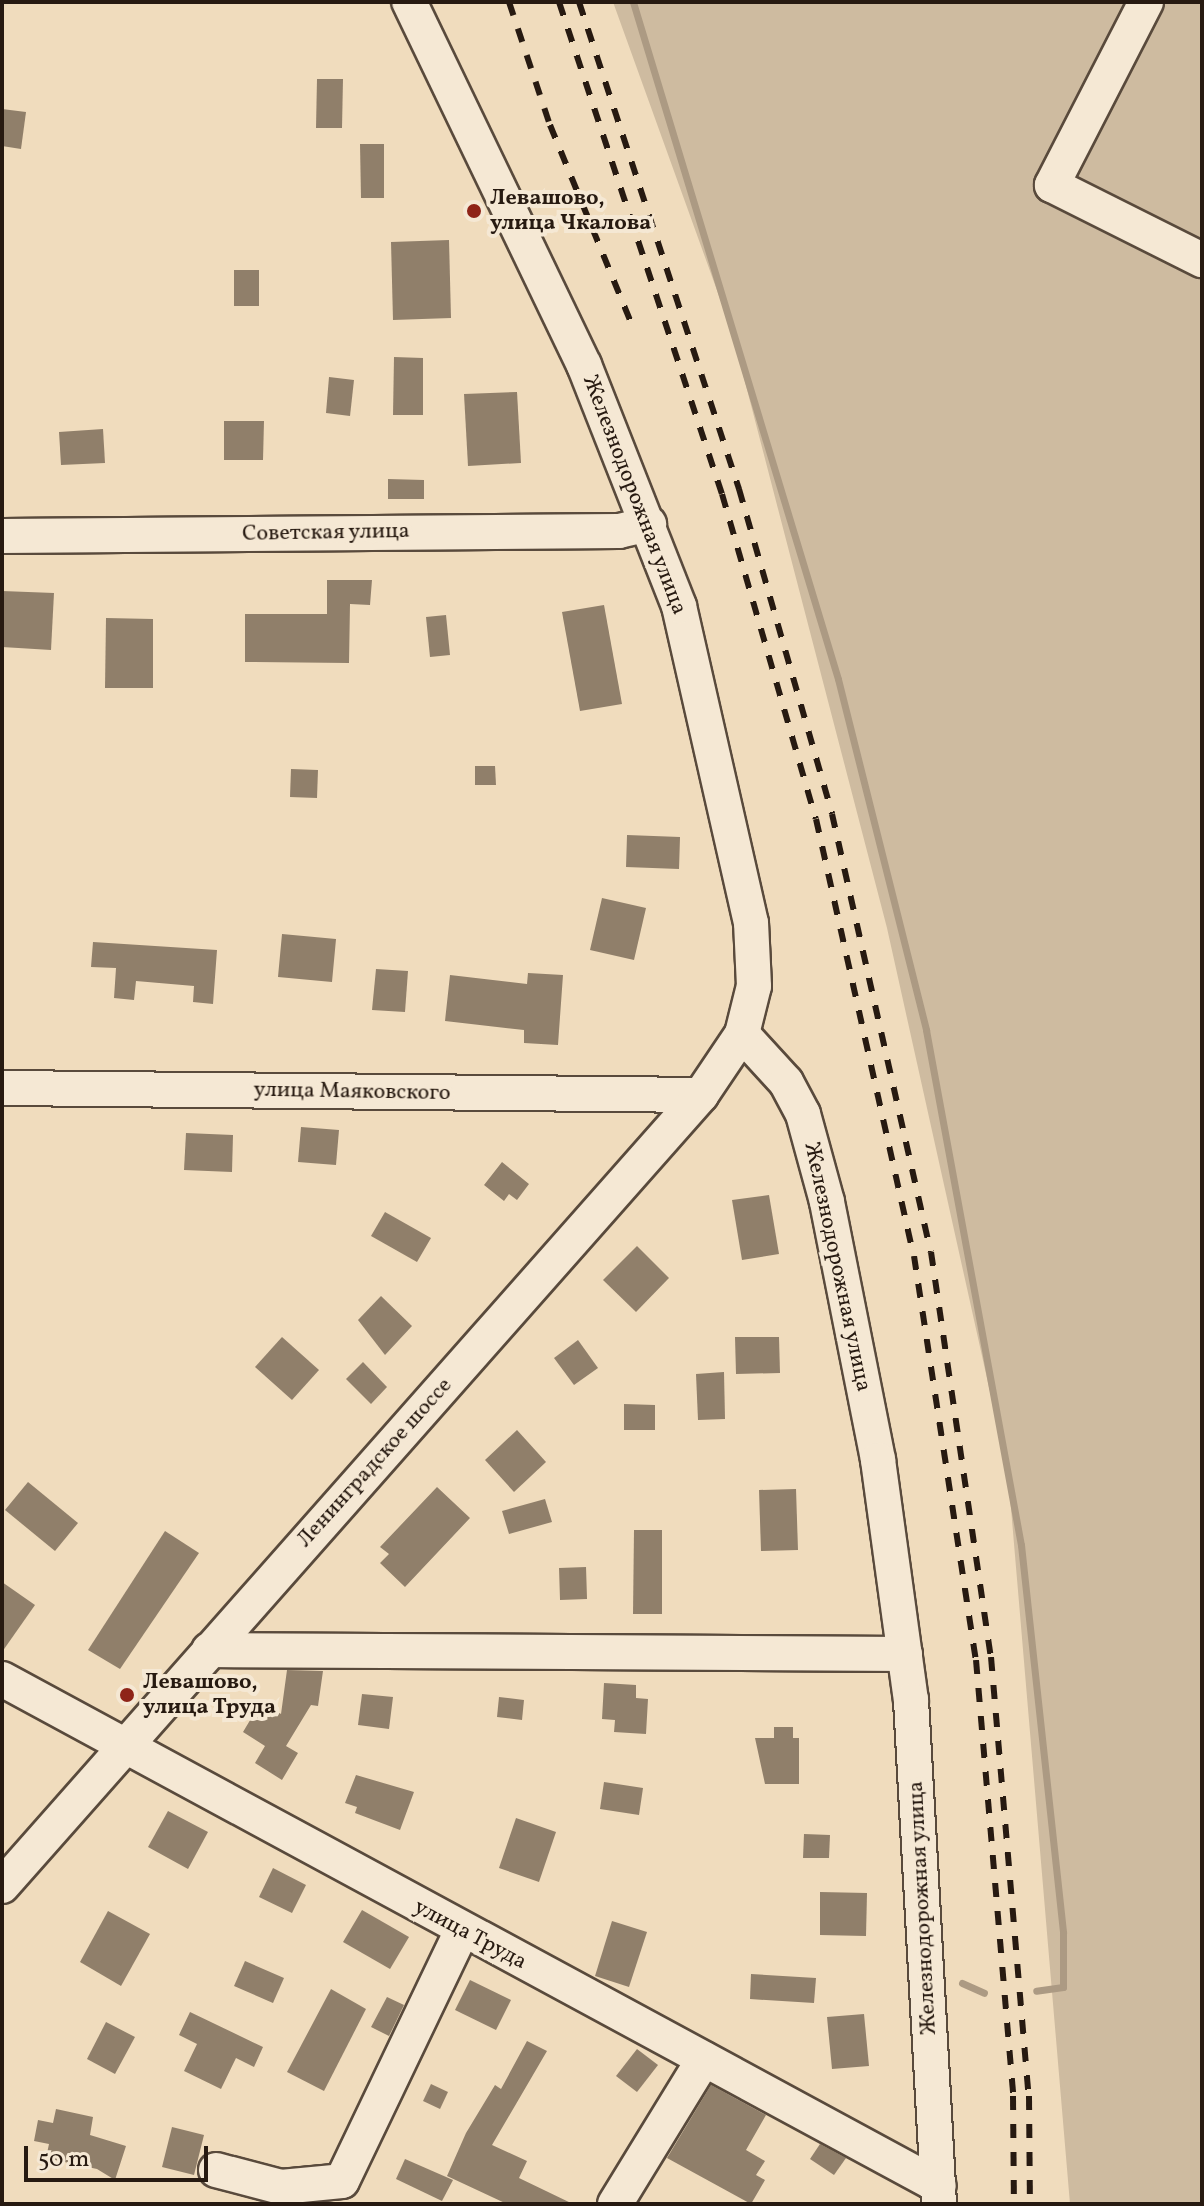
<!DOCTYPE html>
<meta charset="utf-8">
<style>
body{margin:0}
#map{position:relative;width:1204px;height:2206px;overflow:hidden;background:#f0dcbd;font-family:Vollkorn,serif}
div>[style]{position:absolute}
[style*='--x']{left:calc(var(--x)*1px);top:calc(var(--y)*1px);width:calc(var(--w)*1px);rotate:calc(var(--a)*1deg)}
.green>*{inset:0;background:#cebba0}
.stream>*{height:7px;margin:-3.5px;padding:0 3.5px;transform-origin:3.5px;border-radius:3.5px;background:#ac9a83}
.building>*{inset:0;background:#907f6a}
.roads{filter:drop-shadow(2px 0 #594a3c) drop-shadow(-2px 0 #594a3c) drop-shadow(0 2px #594a3c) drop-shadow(0 -2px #594a3c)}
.minor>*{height:34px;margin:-17px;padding:0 17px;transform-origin:17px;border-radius:17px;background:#f5e8d4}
.rail>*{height:6px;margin-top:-3px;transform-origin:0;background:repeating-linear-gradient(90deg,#271a11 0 14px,transparent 0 28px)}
.dots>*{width:22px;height:22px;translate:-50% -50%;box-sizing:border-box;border:4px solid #f5e8d4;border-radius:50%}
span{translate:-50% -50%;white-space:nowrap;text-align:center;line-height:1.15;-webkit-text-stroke:8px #f5e8d4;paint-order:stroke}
.poi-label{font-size:22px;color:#271a11;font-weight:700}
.left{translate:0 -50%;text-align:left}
.street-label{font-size:22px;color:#271a11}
.frame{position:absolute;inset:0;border:4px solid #271a11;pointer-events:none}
.scale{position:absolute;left:24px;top:2146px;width:184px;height:36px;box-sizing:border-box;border:4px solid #271a11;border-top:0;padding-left:10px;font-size:24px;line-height:28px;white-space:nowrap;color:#271a11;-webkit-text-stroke:6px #f5e8d4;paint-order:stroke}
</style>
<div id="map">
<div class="green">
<div style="clip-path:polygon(613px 2px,1202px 2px,1202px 2204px,1070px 2204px,1008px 1473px,887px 928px,732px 332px)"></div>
</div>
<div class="stream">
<div style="--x:633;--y:2;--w:707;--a:73.15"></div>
<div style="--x:838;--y:679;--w:362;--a:75.9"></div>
<div style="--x:926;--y:1030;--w:524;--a:79.55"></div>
<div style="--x:1021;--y:1545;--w:390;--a:83.8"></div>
<div style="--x:1063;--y:1933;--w:54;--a:90"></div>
<div style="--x:1063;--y:1987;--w:27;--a:172"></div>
<div style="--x:962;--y:1983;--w:24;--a:24"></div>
</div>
<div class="building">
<div style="clip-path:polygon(317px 79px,343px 79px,342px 128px,316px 128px)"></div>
<div style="clip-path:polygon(2px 109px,26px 112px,21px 149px,2px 146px)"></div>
<div style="clip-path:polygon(360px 144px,384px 144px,384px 198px,361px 198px)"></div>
<div style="clip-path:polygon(449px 240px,451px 318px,393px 320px,391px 242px)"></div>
<div style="clip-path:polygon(234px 270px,259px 270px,259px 306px,234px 306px)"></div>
<div style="clip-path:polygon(394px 357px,423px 358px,423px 415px,393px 415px)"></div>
<div style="clip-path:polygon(329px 377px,354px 380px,350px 416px,326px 413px)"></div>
<div style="clip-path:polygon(517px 392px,521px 463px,468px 466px,464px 394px)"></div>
<div style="clip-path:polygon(224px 421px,264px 421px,263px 460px,224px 460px)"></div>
<div style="clip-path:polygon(103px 429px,105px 463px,61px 465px,59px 432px)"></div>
<div style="clip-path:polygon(388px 479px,424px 480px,424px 499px,388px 499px)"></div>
<div style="clip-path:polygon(327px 580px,372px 580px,370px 605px,350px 604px,349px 663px,245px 662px,245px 614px,327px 614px)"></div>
<div style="clip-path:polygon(2px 591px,54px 593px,51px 650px,2px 647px)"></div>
<div style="clip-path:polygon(604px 605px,622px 704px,580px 711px,562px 612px)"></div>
<div style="clip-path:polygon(446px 615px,450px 655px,430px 657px,426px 617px)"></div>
<div style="clip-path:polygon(106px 618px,153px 619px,153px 688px,105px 688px)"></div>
<div style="clip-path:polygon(475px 766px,495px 766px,496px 785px,475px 785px)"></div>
<div style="clip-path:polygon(291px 769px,318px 770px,317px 798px,290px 797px)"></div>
<div style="clip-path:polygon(627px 835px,680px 837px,679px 869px,626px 867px)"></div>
<div style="clip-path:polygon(602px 898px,646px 908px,634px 960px,590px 950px)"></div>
<div style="clip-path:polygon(282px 934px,336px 939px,332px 982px,278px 977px)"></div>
<div style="clip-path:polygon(93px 942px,217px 950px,213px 1004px,193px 1002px,194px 986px,136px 981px,134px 1000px,114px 998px,116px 968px,91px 967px)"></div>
<div style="clip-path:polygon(376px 969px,408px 971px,405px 1012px,372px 1010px)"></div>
<div style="clip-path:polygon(528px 973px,563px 975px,558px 1045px,524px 1043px,524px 1030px,445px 1021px,450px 975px,527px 984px)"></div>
<div style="clip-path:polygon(301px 1127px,339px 1130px,336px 1165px,298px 1162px)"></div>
<div style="clip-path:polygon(186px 1133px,233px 1135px,232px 1172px,184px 1170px)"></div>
<div style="clip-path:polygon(502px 1162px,529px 1184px,517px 1200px,509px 1194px,504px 1201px,484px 1185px)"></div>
<div style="clip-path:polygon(769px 1195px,779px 1254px,742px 1260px,732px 1200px)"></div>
<div style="clip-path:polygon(385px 1212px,431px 1238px,417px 1262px,371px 1236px)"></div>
<div style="clip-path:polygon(637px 1246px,669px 1278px,636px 1312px,603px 1280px)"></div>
<div style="clip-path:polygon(381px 1296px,412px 1326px,385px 1355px,358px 1320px)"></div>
<div style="clip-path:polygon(282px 1337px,319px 1370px,292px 1400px,255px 1367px)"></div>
<div style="clip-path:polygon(735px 1337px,779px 1337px,780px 1373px,736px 1374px)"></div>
<div style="clip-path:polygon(578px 1340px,598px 1368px,574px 1385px,554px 1358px)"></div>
<div style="clip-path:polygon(363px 1362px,387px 1387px,371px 1404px,346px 1379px)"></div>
<div style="clip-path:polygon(724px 1372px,725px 1419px,698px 1420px,696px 1374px)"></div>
<div style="clip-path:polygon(624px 1404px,655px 1405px,655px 1430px,624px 1430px)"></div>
<div style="clip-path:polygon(517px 1430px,546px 1462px,514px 1492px,485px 1460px)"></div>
<div style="clip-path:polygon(28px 1482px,78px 1523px,55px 1551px,5px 1510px)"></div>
<div style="clip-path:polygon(437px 1487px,470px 1518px,405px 1587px,380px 1563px,389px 1554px,380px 1547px)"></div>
<div style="clip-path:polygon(796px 1489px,798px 1550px,761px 1551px,759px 1490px)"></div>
<div style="clip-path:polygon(545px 1499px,552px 1522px,509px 1534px,502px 1511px)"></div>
<div style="clip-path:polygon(634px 1530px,662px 1530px,662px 1614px,633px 1614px)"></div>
<div style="clip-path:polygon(165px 1531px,199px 1553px,120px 1669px,88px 1650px)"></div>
<div style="clip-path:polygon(586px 1567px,587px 1599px,560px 1600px,559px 1568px)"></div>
<div style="clip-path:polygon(2px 1582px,35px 1605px,2px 1652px)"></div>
<div style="clip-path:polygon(287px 1670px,323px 1671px,318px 1706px,311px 1705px,286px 1746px,298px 1753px,282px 1780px,255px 1763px,265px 1746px,243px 1732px,261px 1702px,281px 1714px)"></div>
<div style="clip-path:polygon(604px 1683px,636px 1685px,636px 1698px,648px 1699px,646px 1734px,614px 1732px,615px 1720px,602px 1719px)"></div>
<div style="clip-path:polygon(362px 1694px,393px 1697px,389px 1729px,358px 1725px)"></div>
<div style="clip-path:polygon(499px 1697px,524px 1700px,522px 1720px,497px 1717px)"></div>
<div style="clip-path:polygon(774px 1727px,793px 1727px,793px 1738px,799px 1738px,799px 1784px,765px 1784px,755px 1738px,774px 1738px)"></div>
<div style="clip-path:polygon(356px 1775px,414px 1792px,400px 1830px,355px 1813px,357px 1807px,345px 1803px)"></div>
<div style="clip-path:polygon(604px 1782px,643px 1788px,639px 1815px,600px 1809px)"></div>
<div style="clip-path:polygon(168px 1811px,208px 1832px,188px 1869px,148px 1847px)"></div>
<div style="clip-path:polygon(516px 1818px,556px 1832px,539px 1882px,499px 1868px)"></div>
<div style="clip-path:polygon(804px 1834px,830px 1835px,829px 1858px,803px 1858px)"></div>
<div style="clip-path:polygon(273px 1868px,306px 1885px,292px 1913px,259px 1897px)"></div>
<div style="clip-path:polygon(820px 1892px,867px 1893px,866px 1936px,820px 1935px)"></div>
<div style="clip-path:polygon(362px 1910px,409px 1937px,390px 1969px,343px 1942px)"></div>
<div style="clip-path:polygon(108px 1911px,150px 1934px,121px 1986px,80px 1962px)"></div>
<div style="clip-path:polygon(612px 1921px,647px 1932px,629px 1987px,595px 1976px)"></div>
<div style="clip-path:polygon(245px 1961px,284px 1978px,273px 2003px,234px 1986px)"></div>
<div style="clip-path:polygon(751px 1974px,816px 1978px,814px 2003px,750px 1999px)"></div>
<div style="clip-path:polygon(470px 1980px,511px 2000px,496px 2030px,455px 2010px)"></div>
<div style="clip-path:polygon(331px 1989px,366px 2009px,324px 2091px,287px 2072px)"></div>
<div style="clip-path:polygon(387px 1997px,404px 2005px,389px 2036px,371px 2027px)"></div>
<div style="clip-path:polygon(190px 2012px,263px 2047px,254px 2067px,236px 2058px,221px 2089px,184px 2071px,197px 2044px,179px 2035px)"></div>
<div style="clip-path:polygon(864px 2014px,869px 2066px,832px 2069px,827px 2017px)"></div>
<div style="clip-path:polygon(106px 2022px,135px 2037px,115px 2074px,87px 2059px)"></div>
<div style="clip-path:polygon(527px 2041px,547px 2051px,492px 2145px,527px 2161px,519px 2178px,573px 2204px,507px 2204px,447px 2176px,466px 2133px,495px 2085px,501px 2089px)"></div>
<div style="clip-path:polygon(637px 2049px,658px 2065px,637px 2092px,616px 2076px)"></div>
<div style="clip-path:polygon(431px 2084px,448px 2092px,440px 2109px,423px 2101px)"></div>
<div style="clip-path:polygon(711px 2085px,766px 2115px,746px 2150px,765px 2161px,756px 2175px,765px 2180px,751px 2204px,667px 2158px)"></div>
<div style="clip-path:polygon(56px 2109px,93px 2117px,90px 2135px,126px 2146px,115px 2180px,97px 2169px,46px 2158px,49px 2144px,34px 2141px,38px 2120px,53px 2123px)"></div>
<div style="clip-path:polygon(172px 2127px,204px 2135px,194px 2175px,162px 2167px)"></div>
<div style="clip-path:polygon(820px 2144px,846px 2158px,834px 2175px,810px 2159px)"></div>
<div style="clip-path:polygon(405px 2159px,453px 2180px,442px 2201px,396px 2179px)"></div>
</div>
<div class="roads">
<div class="minor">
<div style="--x:1146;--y:2;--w:206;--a:117.2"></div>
<div style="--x:1052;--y:185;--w:168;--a:26.6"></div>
<div style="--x:2;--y:536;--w:617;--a:-0.46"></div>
<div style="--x:619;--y:531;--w:31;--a:-13"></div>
<div style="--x:742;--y:1034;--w:65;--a:47.5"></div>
<div style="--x:786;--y:1082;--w:36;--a:62"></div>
<div style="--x:803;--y:1114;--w:91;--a:74.7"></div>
<div style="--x:827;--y:1202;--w:263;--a:78.8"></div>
<div style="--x:878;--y:1460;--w:242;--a:82.2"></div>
<div style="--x:911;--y:1700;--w:505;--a:86.82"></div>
<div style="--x:2;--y:1088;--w:699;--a:0.57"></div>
<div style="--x:209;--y:1650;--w:696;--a:0.33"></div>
<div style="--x:2;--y:1679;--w:1065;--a:28.42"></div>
<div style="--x:2;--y:1886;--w:1056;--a:-48.53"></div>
<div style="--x:701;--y:1095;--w:73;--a:-56.1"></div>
<div style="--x:742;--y:1034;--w:49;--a:-76"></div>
<div style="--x:754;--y:986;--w:63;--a:-92.7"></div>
<div style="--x:751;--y:923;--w:325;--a:-102.8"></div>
<div style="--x:679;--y:606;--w:259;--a:-111.5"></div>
<div style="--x:584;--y:365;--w:403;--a:-115.7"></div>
<div style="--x:216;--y:2170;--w:67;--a:14.7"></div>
<div style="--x:281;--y:2187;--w:61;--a:-5.6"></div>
<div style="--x:342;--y:2181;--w:277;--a:-64.4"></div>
<div style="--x:615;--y:2204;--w:170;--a:-58.5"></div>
</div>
</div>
<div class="rail">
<div style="--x:509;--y:2;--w:130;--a:71.6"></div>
<div style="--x:550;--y:125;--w:216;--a:67.7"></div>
<div style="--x:559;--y:2;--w:518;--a:71.67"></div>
<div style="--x:722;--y:494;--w:338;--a:73.9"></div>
<div style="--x:816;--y:819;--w:448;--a:77.4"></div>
<div style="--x:914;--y:1256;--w:409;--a:81.3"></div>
<div style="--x:976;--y:1660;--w:438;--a:85.1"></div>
<div style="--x:1013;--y:2096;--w:108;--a:89.5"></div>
<div style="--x:579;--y:2;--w:513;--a:71.81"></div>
<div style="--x:739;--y:489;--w:338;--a:74"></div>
<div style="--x:832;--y:814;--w:449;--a:77.3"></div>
<div style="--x:931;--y:1252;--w:409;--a:81.6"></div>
<div style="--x:991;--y:1657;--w:441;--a:85.1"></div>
<div style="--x:1029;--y:2096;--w:108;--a:89.5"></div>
</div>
<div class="dots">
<div style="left:474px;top:211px;background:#8f2418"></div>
<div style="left:127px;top:1695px;background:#8f2418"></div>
</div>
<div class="poi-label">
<span class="left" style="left:490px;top:211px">Левашово,<br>улица Чкалова</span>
<span class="left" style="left:143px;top:1695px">Левашово,<br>улица Труда</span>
</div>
<div class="street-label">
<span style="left:634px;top:495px;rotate:69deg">Железнодорожная улица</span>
<span style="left:326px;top:533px;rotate:-1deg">Советская улица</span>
<span style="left:352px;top:1092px;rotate:1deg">улица Маяковского</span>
<span style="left:837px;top:1267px;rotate:78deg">Железнодорожная улица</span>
<span style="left:375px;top:1463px;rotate:-48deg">Ленинградское шоссе</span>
<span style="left:923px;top:1908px;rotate:-93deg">Железнодорожная улица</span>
<span style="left:470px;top:1935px;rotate:28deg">улица Труда</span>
</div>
<div class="frame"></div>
<div class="scale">50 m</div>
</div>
